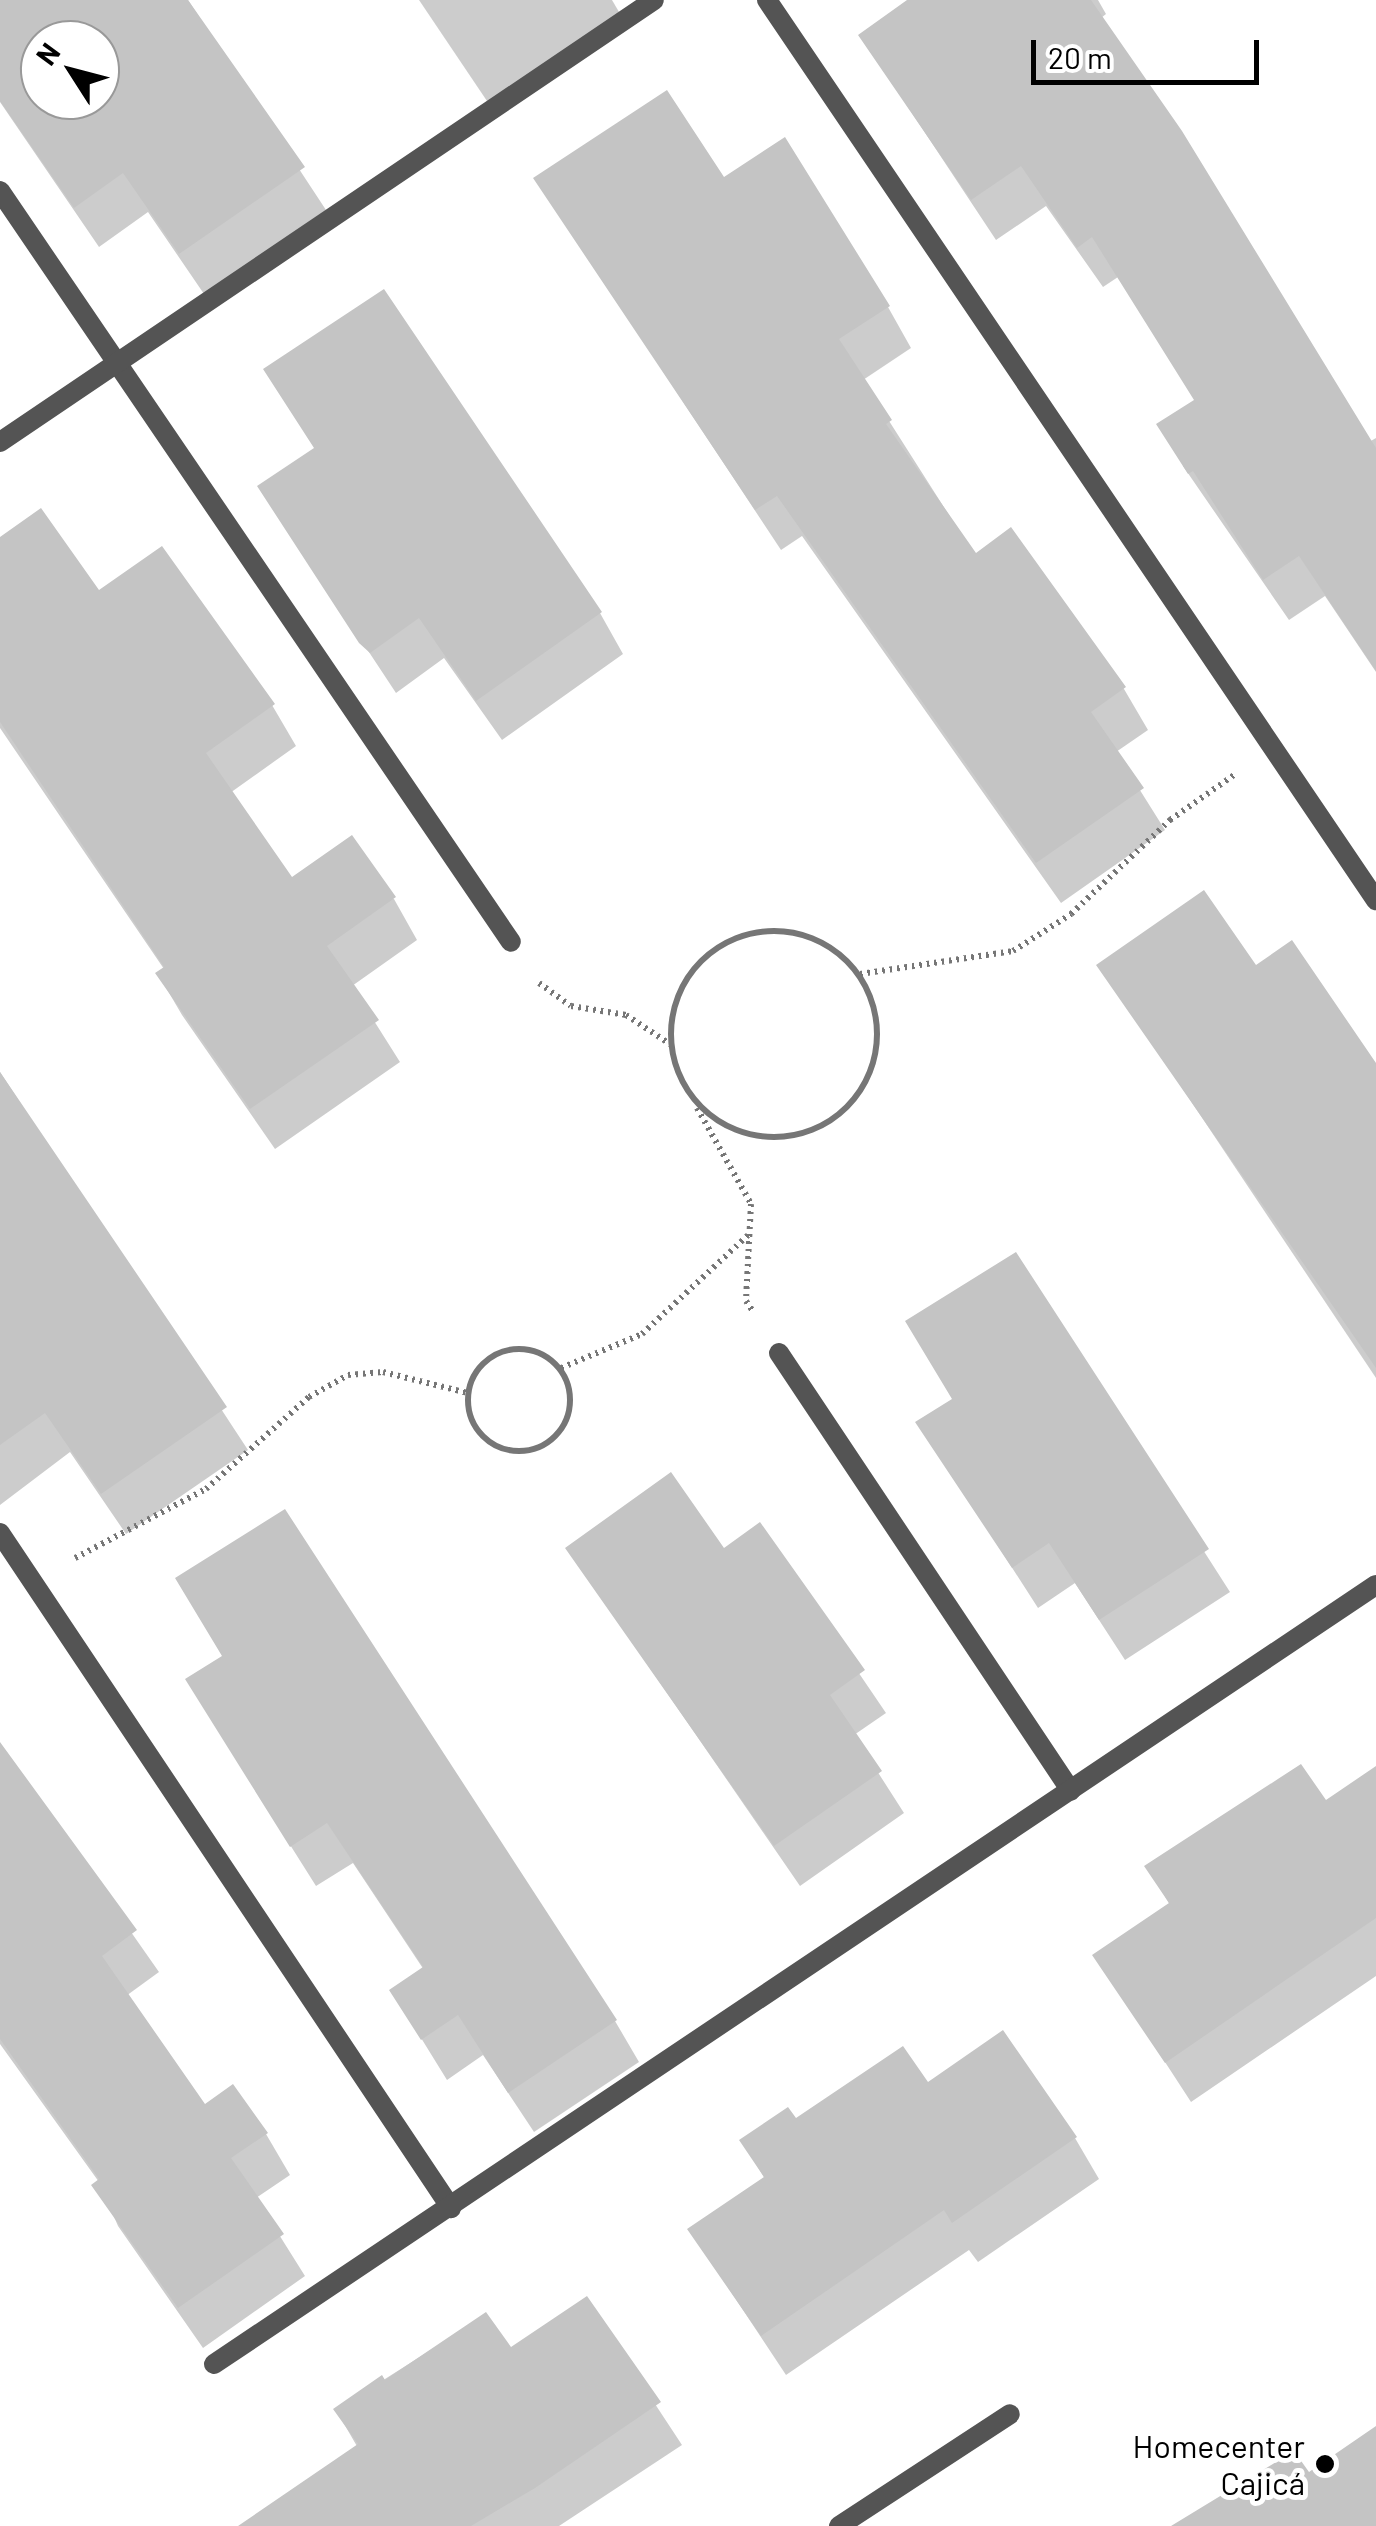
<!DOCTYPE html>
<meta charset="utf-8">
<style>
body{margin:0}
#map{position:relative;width:1376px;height:2526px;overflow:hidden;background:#fff;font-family:Barlow,sans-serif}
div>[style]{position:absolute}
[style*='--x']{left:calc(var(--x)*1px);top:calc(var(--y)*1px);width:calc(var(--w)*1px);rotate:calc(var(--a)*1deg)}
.shadow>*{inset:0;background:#0003}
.building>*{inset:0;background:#c4c4c4}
.path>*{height:6px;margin-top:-3px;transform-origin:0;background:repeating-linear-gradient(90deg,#767676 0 2.5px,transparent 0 7.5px)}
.path>.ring{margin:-3px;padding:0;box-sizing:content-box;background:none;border:6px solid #767676;border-radius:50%}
.lane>*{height:20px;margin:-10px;padding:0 10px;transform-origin:10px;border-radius:10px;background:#545454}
.street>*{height:20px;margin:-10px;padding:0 10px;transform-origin:10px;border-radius:10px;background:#545454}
.dots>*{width:28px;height:28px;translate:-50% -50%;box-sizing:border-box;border:5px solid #fff;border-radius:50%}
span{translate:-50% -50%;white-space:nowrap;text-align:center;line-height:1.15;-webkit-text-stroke:10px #fff;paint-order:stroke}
.poi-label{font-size:32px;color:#000}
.right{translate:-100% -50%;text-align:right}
.north{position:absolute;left:20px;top:20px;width:100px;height:100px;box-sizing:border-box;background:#fff;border:2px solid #999;border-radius:50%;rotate:306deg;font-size:28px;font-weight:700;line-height:40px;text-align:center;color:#000}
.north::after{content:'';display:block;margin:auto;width:35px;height:45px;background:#000;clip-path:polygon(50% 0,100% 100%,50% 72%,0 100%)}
.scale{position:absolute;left:1031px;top:40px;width:228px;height:45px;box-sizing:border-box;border:5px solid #000;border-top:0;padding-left:12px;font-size:30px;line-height:35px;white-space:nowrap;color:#000;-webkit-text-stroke:8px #fff;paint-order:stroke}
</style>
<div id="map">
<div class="shadow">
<div style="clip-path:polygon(evenodd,15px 0,188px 0,326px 210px,204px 294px,148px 212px,99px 247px,0 102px,0 16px,15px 0,40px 40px,100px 40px,100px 100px,40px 100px,40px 40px)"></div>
<div style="clip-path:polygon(419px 0,612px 0,622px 17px,489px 104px)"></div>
<div style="clip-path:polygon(911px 0,1098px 0,1106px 14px,1101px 18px,1369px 442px,1376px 438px,1376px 672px,1325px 596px,1289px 620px,1183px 466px,1196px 402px,1118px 277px,1103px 287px,1046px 206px,996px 240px,861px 36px)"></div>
<div style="clip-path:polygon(536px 179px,723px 181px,888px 307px,911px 348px,863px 380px,975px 556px,1011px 531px,1124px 689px,1148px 730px,1116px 752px,1165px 830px,1061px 903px,802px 536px,781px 550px)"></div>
<div style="clip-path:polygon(316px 450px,600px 613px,623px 654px,502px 740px,444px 658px,396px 693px,260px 487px)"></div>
<div style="clip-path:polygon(0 540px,99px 593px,272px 705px,296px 746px,230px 793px,292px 880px,394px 899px,417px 940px,352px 986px,400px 1062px,275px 1149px,182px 1015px,158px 974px,164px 969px,0 728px)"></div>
<div style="clip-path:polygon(1100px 965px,1255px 968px,1376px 1066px,1376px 1378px)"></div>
<div style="clip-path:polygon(0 1072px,248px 1450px,126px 1534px,70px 1452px,0 1505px)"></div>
<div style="clip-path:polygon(1015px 1256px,1230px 1592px,1125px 1660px,1075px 1583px,1038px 1608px,919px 1423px,955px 1400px)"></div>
<div style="clip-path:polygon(759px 1526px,886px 1713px,854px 1735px,904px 1813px,800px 1886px,568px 1549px,724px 1551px)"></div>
<div style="clip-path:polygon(212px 1721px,615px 2021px,639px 2062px,534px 2132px,483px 2055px,447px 2080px,392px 1991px,424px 1970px,353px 1863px,316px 1886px)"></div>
<div style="clip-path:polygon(1376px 1769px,1376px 1976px,1191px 2102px,1096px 1956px,1170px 1905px,1148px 1867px,1325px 1804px)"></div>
<div style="clip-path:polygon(21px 1775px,159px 1972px,126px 1996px,204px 2108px,266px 2134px,290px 2175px,256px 2198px,305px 2276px,203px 2348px,118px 2226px,99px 2182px,0 2044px,0 1790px)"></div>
<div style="clip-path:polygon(928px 2085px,1075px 2138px,1099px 2179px,978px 2262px,969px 2250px,786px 2375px,690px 2230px,765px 2179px,742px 2141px)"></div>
<div style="clip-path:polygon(586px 2299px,682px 2445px,559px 2526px,301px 2526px,358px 2448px,336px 2410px,486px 2315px,510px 2350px)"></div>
</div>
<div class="building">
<div style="clip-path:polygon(evenodd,0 0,188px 0,305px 167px,179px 254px,123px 173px,74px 208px,0 101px,0 0,40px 40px,100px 40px,100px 100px,40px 100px,40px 40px)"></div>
<div style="clip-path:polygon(907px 0,1091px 0,1182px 131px,1376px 448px,1376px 671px,1299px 556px,1263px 580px,1193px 471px,1188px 474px,1156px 424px,1194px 400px,1092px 237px,1077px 248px,1021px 166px,971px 200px,858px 35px)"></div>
<div style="clip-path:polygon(667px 90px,724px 177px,785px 137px,890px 306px,839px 339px,892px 420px,886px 424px,976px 553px,1011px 527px,1126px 687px,1091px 712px,1144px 788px,1036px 863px,777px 496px,755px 510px,533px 178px)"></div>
<div style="clip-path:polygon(384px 289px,602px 612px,476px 701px,419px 618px,370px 653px,359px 643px,257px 486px,314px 448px,263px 369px)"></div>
<div style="clip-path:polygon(41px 508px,99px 590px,162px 546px,275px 704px,206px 753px,292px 877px,352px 835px,396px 897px,327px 946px,379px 1020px,250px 1109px,155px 973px,164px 967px,0 722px,0 537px)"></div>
<div style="clip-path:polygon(1204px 890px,1256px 965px,1292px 940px,1376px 1063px,1376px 1368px,1096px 965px)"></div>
<div style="clip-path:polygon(0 1072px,227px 1407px,101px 1494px,45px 1413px,0 1445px)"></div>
<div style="clip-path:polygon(1016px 1252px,1209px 1549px,1099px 1620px,1049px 1543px,1012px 1568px,915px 1422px,952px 1399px,905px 1321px)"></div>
<div style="clip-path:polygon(671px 1472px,724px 1548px,760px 1522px,865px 1670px,830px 1695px,882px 1771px,774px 1846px,565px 1548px)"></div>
<div style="clip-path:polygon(285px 1509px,617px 2020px,508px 2093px,458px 2015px,421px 2040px,389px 1990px,423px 1967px,327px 1823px,290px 1847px,185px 1679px,222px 1656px,175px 1578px)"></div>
<div style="clip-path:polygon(0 1742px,137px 1930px,102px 1956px,205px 2104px,233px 2084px,268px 2133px,231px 2158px,284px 2234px,178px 2308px,91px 2185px,99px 2179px,0 2039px)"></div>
<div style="clip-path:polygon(1301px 1764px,1326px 1800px,1376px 1766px,1376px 1918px,1165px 2063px,1092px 1955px,1169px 1903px,1144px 1866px)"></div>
<div style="clip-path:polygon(1003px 2030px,1077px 2137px,952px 2223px,944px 2210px,761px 2336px,687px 2229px,764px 2177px,739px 2140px,788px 2107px,796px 2118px,903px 2046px,928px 2082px)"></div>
<div style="clip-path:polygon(587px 2296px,661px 2402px,535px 2488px,471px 2526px,238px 2526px,358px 2444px,333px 2409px,382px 2375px,385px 2380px,486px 2312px,511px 2347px)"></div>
<div style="clip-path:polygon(1376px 2426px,1376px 2526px,1171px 2526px,1294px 2451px,1309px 2472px)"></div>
</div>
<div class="path">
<div class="ring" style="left:671px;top:931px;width:200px;height:200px"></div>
<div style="--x:860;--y:974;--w:155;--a:-8.5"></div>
<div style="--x:1013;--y:951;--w:69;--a:-32.5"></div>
<div style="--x:1071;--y:914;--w:137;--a:-43.5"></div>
<div style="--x:1170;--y:820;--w:78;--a:-35.1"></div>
<div style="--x:539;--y:983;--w:39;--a:36"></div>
<div style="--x:571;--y:1006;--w:56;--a:9.3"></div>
<div style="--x:626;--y:1015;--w:53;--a:33.4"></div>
<div style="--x:697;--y:1108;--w:110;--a:60.6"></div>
<div style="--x:751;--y:1204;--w:97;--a:93"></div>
<div style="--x:746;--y:1301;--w:14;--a:56"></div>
<div class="ring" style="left:468px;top:1349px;width:96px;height:96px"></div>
<div style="--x:561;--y:1368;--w:88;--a:-22.8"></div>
<div style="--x:642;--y:1334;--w:145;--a:-43"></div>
<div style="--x:75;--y:1558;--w:148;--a:-27.8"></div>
<div style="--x:206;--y:1489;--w:138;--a:-41.8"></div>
<div style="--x:309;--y:1397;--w:45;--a:-29.4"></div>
<div style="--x:348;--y:1375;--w:35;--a:-5"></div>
<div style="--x:383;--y:1372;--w:88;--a:13.9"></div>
</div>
<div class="lane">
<div style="--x:767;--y:0;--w:1087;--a:55.92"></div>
<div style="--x:0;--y:191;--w:908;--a:55.77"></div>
<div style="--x:0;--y:442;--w:789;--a:-34.05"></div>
<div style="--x:0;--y:1533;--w:812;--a:56.25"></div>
<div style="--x:839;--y:2526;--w:204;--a:-33.2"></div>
</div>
<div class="street">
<div style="--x:779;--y:1353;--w:526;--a:56.31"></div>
<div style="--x:214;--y:2364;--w:1399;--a:-33.84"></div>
</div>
<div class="dots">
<div style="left:1325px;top:2464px;background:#000"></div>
</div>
<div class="poi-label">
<span class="right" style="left:1305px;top:2464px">Homecenter<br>Cajicá</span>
</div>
<div class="north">N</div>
<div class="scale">20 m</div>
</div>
